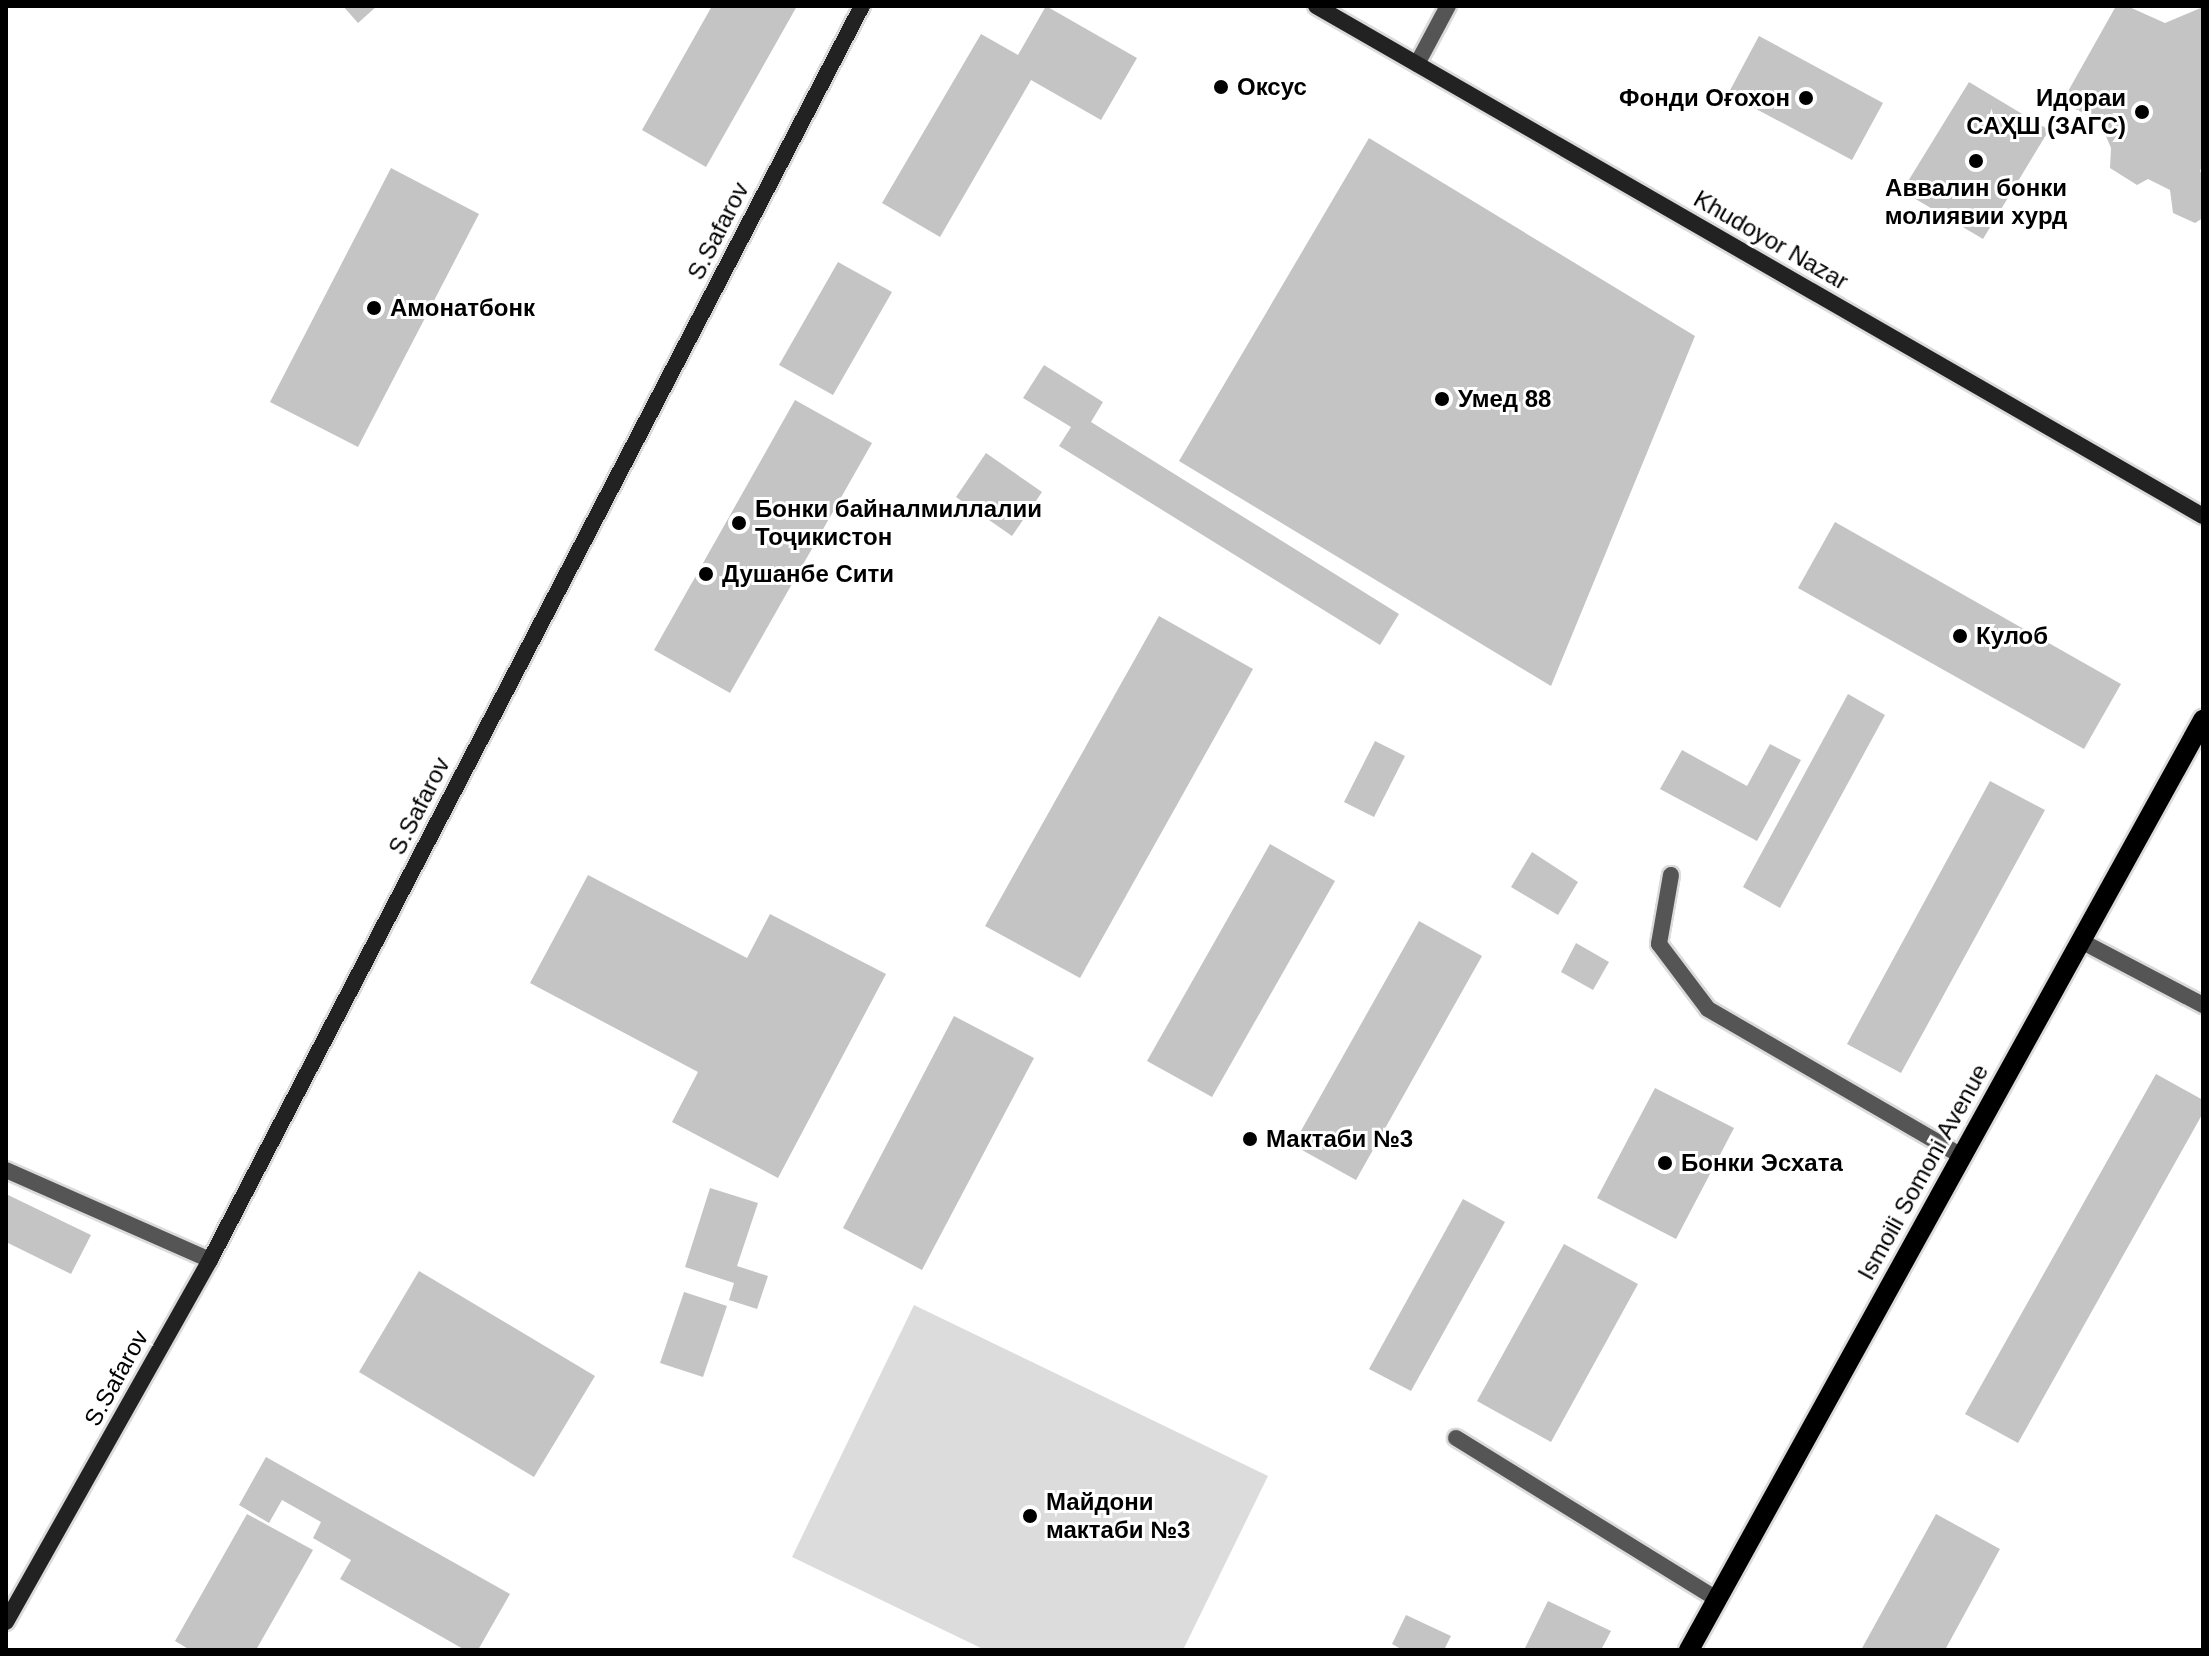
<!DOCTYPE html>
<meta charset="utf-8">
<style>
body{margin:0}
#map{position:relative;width:2209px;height:1656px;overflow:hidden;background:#fff;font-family:Helvetica,sans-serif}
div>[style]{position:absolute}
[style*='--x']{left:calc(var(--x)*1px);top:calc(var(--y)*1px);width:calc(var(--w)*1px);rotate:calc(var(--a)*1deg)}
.green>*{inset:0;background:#dcdcdc}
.building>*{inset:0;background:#c4c4c4}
.roads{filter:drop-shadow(2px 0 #dbdbdb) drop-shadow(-2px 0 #dbdbdb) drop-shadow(0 2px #dbdbdb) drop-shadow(0 -2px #dbdbdb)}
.lane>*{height:16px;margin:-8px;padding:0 8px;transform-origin:8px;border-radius:8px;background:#555}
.street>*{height:16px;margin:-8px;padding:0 8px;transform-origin:8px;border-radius:8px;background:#555}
.secondary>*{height:16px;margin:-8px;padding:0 8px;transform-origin:8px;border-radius:8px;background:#222}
.primary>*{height:20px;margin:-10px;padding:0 10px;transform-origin:10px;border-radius:10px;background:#000}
.dots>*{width:22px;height:22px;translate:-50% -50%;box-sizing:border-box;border:4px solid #fff;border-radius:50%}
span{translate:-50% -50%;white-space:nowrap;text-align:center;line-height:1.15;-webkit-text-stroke:6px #fff;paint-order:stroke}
.poi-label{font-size:24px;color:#000;font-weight:700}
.left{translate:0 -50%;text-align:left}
.right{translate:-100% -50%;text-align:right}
.street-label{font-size:24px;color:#000}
.frame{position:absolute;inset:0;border:8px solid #000;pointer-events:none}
</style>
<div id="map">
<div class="green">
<div style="clip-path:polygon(914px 1305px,1268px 1476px,1183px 1650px,985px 1650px,792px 1557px)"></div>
</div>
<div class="building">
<div style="clip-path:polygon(343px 6px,377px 6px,358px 23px)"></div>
<div style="clip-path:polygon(712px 6px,797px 6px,706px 167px,642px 130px)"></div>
<div style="clip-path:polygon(1046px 6px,1137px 58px,1101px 120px,1031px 80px,940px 237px,882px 203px,981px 34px,1018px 55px)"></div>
<div style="clip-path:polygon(2116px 6px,2127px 6px,2165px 23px,2203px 7px,2203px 164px,2200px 171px,2203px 176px,2203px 218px,2195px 223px,2173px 213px,2170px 190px,2148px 179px,2137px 185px,2110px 168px,2111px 148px,2100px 122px,2062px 102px)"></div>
<div style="clip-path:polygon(1759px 36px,1883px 103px,1852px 160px,1728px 94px)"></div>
<div style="clip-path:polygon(1969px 82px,2049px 130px,1983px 239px,1902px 191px)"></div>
<div style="clip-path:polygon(1369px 138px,1695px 336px,1551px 686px,1179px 461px)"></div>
<div style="clip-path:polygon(391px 168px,479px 214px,358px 447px,270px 402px)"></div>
<div style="clip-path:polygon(838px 262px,892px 292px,833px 395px,779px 365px)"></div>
<div style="clip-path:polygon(1044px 365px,1103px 402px,1091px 422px,1399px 614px,1380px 645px,1059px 446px,1071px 427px,1023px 398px)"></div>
<div style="clip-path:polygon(795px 400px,872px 443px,730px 693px,654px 650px)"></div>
<div style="clip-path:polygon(986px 453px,1042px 492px,1012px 536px,956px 497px)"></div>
<div style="clip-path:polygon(1835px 522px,2121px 684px,2084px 749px,1798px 588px)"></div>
<div style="clip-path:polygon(1159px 616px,1253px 669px,1080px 978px,985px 926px)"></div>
<div style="clip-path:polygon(1848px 694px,1885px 715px,1780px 908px,1743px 887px)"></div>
<div style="clip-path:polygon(1375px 741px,1405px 756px,1374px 817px,1344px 802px)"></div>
<div style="clip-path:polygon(1770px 744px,1801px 760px,1757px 841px,1660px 789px,1682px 750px,1747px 786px)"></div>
<div style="clip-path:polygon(1990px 781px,2045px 810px,1901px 1073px,1847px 1044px)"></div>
<div style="clip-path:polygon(1270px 844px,1335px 881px,1212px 1097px,1147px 1061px)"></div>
<div style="clip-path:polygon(1532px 852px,1578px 882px,1558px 915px,1511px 887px)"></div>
<div style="clip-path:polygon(588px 875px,747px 958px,770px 914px,886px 974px,778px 1178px,672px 1122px,698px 1072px,530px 983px)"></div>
<div style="clip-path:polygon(1419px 921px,1482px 956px,1356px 1180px,1293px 1145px)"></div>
<div style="clip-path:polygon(1576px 943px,1609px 962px,1593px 990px,1561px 972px)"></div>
<div style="clip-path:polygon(954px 1016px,1034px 1058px,922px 1270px,843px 1228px)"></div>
<div style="clip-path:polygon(2156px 1074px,2203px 1100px,2203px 1113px,2018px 1443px,1965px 1414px)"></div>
<div style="clip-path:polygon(1655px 1088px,1734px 1128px,1676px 1239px,1597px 1198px)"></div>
<div style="clip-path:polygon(710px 1188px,758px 1203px,737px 1266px,768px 1276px,757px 1309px,729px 1300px,734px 1283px,685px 1267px)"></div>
<div style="clip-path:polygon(6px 1194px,91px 1235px,71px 1274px,6px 1242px)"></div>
<div style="clip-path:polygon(1463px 1199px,1505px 1222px,1411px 1391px,1369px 1369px)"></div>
<div style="clip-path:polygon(1564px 1244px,1638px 1284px,1551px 1442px,1477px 1401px)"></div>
<div style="clip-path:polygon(419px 1271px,595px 1376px,534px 1477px,359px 1372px)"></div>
<div style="clip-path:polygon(684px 1292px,727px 1306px,703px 1377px,660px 1363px)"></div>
<div style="clip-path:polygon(266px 1457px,510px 1594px,478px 1650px,465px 1650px,340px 1579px,351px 1560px,313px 1538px,321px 1522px,282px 1500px,269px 1523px,239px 1505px)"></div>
<div style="clip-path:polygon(247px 1514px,313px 1550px,256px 1650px,190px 1650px,175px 1641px)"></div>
<div style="clip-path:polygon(1936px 1514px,2000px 1549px,1945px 1650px,1861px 1650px)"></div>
<div style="clip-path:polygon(1548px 1601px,1611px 1631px,1601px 1650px,1524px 1650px)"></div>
<div style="clip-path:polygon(1406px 1615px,1451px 1636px,1444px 1650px,1403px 1650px,1392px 1644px)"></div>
</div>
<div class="roads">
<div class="lane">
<div style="--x:1671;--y:875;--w:70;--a:99.9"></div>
<div style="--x:1659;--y:944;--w:81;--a:53"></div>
<div style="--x:1708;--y:1009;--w:293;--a:30.1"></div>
<div style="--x:1456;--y:1438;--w:307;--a:31.7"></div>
</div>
<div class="street">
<div style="--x:1417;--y:64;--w:66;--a:-61.9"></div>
<div style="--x:2081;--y:941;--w:138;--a:27.7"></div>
<div style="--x:6;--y:1170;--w:223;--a:23.8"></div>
</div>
<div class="secondary">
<div style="--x:1316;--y:6;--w:1023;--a:29.9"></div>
<div style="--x:6;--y:1622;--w:416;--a:-60.6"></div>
<div style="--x:210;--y:1260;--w:1413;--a:-62.53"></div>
</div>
<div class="primary">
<div style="--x:1689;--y:1650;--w:1063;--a:-61.07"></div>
</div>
</div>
<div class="dots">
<div style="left:1221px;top:87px;background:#000"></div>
<div style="left:1806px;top:98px;background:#000"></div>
<div style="left:2142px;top:112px;background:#000"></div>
<div style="left:1976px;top:161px;background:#000"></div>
<div style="left:374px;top:308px;background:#000"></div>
<div style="left:1442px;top:399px;background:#000"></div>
<div style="left:739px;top:523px;background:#000"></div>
<div style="left:706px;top:574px;background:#000"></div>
<div style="left:1960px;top:636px;background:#000"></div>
<div style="left:1250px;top:1139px;background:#000"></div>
<div style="left:1665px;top:1163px;background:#000"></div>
<div style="left:1030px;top:1516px;background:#000"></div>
</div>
<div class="poi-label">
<span class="left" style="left:1237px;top:87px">Оксус</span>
<span class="right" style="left:1790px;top:98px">Фонди Оғохон</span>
<span class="right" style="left:2126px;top:112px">Идораи<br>САҲШ (ЗАГС)</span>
<span style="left:1976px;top:202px">Аввалин бонки<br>молиявии хурд</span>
<span class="left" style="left:390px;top:308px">Амонатбонк</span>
<span class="left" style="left:1458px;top:399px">Умед 88</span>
<span class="left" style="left:755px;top:523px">Бонки байналмиллалии<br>Тоҷикистон</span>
<span class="left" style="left:722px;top:574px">Душанбе Сити</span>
<span class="left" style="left:1976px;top:636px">Кулоб</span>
<span class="left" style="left:1266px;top:1139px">Мактаби №3</span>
<span class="left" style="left:1681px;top:1163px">Бонки Эсхата</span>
<span class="left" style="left:1046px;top:1516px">Майдони<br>мактаби №3</span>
</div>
<div class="street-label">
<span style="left:718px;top:231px;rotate:-63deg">S.Safarov</span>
<span style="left:1771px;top:240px;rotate:30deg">Khudoyor Nazar</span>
<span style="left:419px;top:806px;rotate:-63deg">S.Safarov</span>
<span style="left:1923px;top:1172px;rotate:-61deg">Ismoili Somoni Avenue</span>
<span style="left:116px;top:1378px;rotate:-61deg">S.Safarov</span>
</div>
<div class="frame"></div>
</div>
